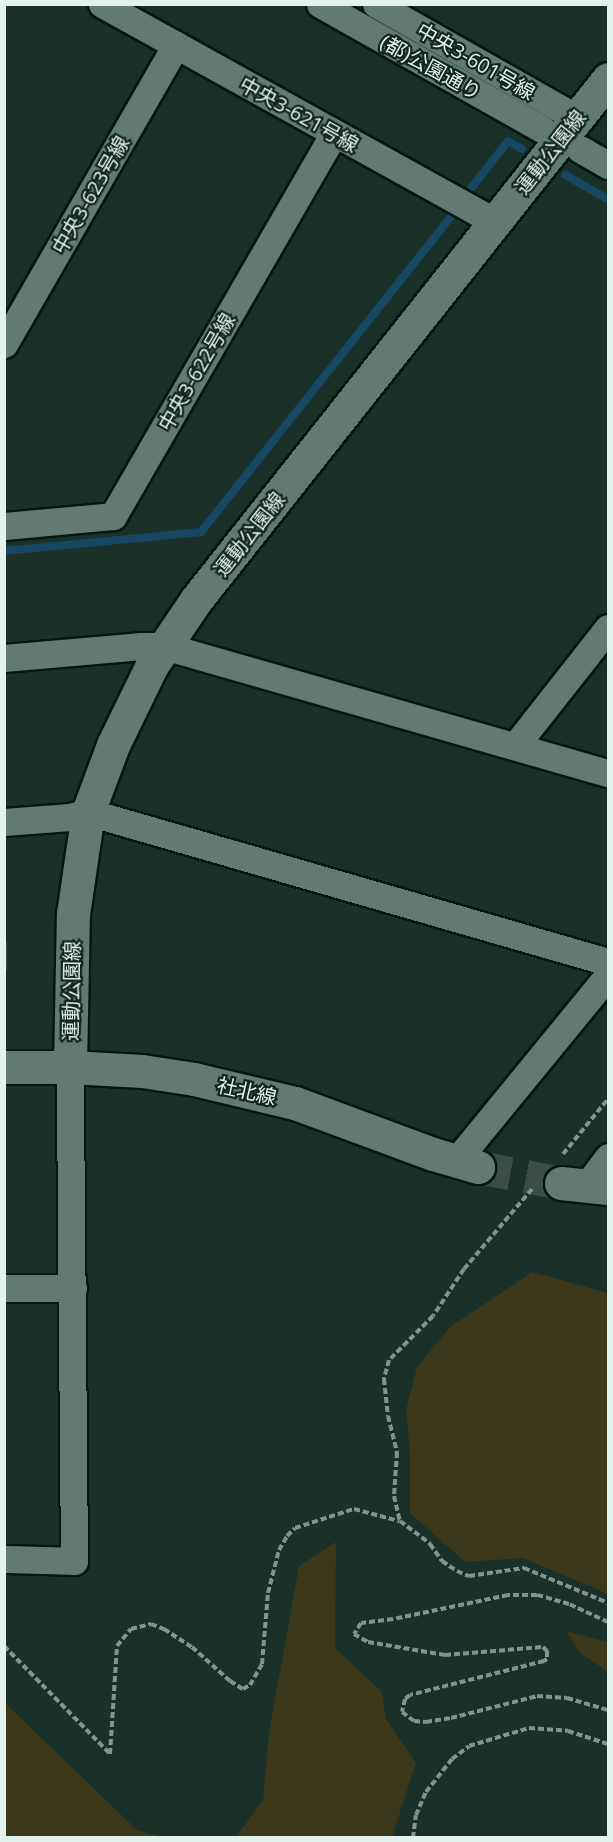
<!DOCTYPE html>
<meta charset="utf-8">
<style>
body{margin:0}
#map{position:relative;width:613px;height:1842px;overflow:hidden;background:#1a3129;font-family:"Open Sans","Noto Sans JP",sans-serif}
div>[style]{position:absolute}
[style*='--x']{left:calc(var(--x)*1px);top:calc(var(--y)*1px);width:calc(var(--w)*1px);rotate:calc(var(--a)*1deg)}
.green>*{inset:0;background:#3a371a}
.stream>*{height:8px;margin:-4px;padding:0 4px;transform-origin:4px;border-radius:4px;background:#174863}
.building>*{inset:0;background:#414d3c}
.secondary-tunnel>*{height:33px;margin-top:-16.5px;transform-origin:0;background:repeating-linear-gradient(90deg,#384e46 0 33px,transparent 0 49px)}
.path>*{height:4px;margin-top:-2px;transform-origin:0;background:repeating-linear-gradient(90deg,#81948d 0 6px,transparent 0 9px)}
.roads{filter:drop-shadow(2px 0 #031812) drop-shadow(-2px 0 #031812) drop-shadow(0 2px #031812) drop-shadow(0 -2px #031812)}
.street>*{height:27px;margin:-13.5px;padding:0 13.5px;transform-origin:13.5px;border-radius:13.5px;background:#627b72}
.secondary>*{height:33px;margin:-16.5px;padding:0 16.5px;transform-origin:16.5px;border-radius:16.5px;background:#627b72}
span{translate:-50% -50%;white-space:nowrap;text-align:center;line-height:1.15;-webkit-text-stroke:4.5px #10271f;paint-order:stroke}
.street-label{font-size:20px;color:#e4f2ed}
.frame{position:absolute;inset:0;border:6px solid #e4f2ed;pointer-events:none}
</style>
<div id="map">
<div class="green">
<div style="clip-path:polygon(532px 1272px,608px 1293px,608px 1594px,523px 1558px,465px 1562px,410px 1513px,410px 1453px,406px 1410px,417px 1367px,451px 1326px)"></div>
<div style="clip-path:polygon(336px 1542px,335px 1648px,382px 1692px,386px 1719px,416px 1763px,392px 1837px,236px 1837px,263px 1800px,269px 1732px,299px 1566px)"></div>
<div style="clip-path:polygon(566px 1631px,608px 1642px,608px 1672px,580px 1653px)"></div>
<div style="clip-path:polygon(5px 1703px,137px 1830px,161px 1837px,5px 1837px)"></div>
</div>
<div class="stream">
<div style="--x:565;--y:175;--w:49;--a:29.2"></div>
<div style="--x:468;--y:192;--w:65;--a:-51.9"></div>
<div style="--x:508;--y:141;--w:16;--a:30"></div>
<div style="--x:4;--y:551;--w:198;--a:-5.5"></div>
<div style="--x:201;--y:532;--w:404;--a:-51.6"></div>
</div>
<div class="building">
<div style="clip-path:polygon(4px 942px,7px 942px,7px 970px,4px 970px)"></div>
</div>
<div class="secondary-tunnel">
<div style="--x:478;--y:1167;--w:85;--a:10.9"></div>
</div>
<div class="path">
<div style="--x:563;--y:1154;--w:71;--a:-50.7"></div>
<div style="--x:532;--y:1189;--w:105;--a:130.4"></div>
<div style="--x:464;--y:1269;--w:56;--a:123.4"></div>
<div style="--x:433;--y:1316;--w:62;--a:135"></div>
<div style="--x:389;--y:1360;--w:20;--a:105"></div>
<div style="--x:384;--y:1379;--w:37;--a:84"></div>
<div style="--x:388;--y:1416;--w:37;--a:76"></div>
<div style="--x:397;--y:1452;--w:44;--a:93.9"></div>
<div style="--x:394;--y:1496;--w:26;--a:77"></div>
<div style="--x:400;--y:1521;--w:38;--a:37"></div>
<div style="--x:430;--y:1544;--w:21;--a:55"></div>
<div style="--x:442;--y:1561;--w:18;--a:34"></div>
<div style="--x:457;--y:1571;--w:13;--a:23"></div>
<div style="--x:469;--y:1576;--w:56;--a:-8.3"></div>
<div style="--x:524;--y:1568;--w:91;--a:22.6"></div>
<div style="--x:608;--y:1622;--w:43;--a:-155.2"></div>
<div style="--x:569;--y:1604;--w:33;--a:-164"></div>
<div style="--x:537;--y:1595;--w:29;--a:180"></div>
<div style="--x:508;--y:1595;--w:117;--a:168.2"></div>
<div style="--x:393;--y:1619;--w:32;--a:173"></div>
<div style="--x:361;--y:1623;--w:13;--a:122"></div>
<div style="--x:354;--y:1634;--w:16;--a:30"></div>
<div style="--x:368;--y:1642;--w:78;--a:9.6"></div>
<div style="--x:445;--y:1655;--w:98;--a:-4.7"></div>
<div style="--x:543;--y:1647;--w:6;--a:45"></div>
<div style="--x:547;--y:1651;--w:8;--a:90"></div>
<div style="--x:547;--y:1659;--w:4;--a:146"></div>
<div style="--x:544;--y:1661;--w:138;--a:165.8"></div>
<div style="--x:410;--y:1695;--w:6;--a:141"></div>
<div style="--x:405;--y:1699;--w:13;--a:103"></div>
<div style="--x:402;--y:1712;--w:15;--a:37"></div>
<div style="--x:414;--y:1721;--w:12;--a:5"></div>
<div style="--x:426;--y:1722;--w:25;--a:-9"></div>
<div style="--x:451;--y:1718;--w:89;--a:-14.3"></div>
<div style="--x:537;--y:1696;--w:30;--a:4"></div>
<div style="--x:567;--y:1698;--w:43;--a:16.3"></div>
<div style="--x:4;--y:1646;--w:151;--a:45.5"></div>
<div style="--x:110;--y:1754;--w:108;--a:-86.3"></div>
<div style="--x:117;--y:1646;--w:22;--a:-51"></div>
<div style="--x:131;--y:1629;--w:21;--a:-14"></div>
<div style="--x:151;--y:1624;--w:14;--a:21"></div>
<div style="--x:164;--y:1629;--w:33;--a:33"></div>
<div style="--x:192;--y:1647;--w:51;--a:41.8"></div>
<div style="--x:230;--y:1681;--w:15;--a:32"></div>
<div style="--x:243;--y:1689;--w:8;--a:-30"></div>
<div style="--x:250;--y:1685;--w:24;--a:-60"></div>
<div style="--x:262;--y:1664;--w:71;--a:-85.2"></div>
<div style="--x:268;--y:1593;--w:44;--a:-75.7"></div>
<div style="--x:279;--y:1550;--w:16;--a:-60"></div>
<div style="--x:287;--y:1536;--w:11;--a:-45"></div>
<div style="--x:295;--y:1528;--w:62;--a:-17.9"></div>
<div style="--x:354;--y:1509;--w:47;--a:14.9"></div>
<div style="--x:413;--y:1838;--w:23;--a:-83"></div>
<div style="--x:416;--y:1815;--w:25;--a:-67"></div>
<div style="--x:426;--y:1792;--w:42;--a:-51.8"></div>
<div style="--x:452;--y:1759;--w:21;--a:-37"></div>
<div style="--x:469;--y:1746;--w:63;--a:-16.7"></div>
<div style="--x:529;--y:1728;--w:39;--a:4"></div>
<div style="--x:568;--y:1731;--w:42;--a:18"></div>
</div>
<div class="roads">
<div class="street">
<div style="--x:102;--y:4;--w:449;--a:29"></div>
<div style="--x:320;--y:4;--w:255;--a:29.4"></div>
<div style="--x:376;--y:4;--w:231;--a:29.6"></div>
<div style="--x:580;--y:149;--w:32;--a:30"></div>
<div style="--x:4;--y:344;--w:345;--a:-60.1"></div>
<div style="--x:4;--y:526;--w:109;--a:-5.2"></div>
<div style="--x:113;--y:516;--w:442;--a:-60"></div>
<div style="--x:4;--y:658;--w:138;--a:-5"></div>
<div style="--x:141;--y:646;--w:23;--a:0"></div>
<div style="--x:164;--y:646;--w:462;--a:16"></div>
<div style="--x:515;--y:746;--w:150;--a:-51.8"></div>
<div style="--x:4;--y:822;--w:66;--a:-4.3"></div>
<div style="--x:70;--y:817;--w:19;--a:-16"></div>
<div style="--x:88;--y:812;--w:541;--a:16.09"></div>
<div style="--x:456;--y:1161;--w:240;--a:-50.7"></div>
<div style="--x:587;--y:1185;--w:35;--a:-53"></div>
<div style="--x:4;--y:1288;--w:69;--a:0"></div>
<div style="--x:4;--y:1559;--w:70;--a:1.6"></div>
<div style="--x:74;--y:1561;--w:494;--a:-90.5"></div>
</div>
<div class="secondary">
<div style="--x:4;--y:1067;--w:66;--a:0"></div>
<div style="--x:70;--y:1067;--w:72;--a:3.2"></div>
<div style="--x:142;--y:1071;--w:53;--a:8.7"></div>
<div style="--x:194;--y:1079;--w:104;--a:13.4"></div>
<div style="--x:295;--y:1103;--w:147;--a:20.3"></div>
<div style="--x:433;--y:1154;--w:47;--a:16.1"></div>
<div style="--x:70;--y:1067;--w:153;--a:-88.9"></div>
<div style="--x:73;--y:914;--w:103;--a:-81.6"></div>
<div style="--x:88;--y:812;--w:72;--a:-69.5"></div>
<div style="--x:113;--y:745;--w:89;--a:-64"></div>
<div style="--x:152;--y:665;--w:78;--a:-55.9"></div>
<div style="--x:196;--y:600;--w:664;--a:-51.66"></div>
<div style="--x:561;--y:1183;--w:47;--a:6.1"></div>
</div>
</div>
<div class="street-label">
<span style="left:476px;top:61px;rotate:30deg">中央3-601号線</span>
<span style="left:431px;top:67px;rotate:29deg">(都)公園通り</span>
<span style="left:299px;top:114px;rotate:29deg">中央3-621号線</span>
<span style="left:550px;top:152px;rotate:-52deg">運動公園線</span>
<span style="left:90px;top:195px;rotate:-60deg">中央3-623号線</span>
<span style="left:196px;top:372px;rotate:-60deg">中央3-622号線</span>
<span style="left:249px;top:534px;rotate:-52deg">運動公園線</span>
<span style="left:71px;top:991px;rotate:-89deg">運動公園線</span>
<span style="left:247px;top:1091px;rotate:13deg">社北線</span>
</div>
<div class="frame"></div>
</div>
